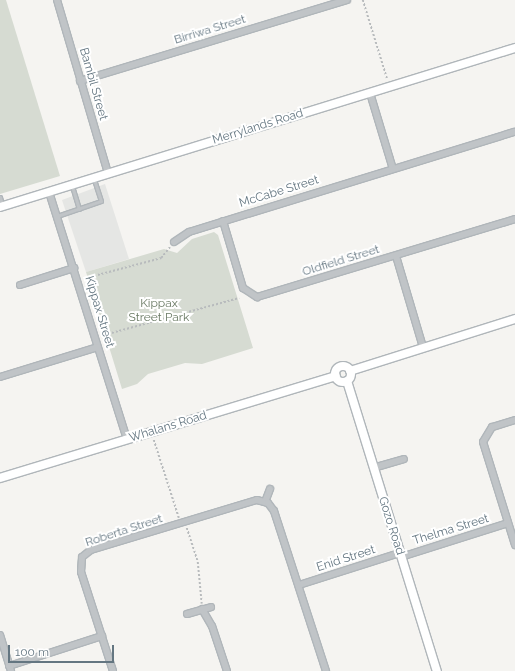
<!DOCTYPE html>
<style>
body{margin:0}
#map{position:relative;width:515px;height:671px;overflow:hidden;background:#f5f4f1;font-family:Raleway,sans-serif}
div>[style]{position:absolute}
.built>*{inset:0;background:#e5e6e4}
.green>*{inset:0;background:#d6dbd2}
.path>*{height:1.5px;margin-top:-0.75px;transform-origin:0;background:repeating-linear-gradient(90deg,#b8bbbd 0 2px,transparent 0 4px)}
.roads{filter:drop-shadow(1px 0 #b0b6ba) drop-shadow(-1px 0 #b0b6ba) drop-shadow(0 1px #b0b6ba) drop-shadow(0 -1px #b0b6ba)}
.lane>*{height:3px;margin:-1.5px;padding:0 1.5px;transform-origin:1.5px;border-radius:1.5px;background:#c0c4c7}
.street>*{height:6px;margin:-3px;padding:0 3px;transform-origin:3px;border-radius:3px;background:#c0c4c7}
.secondary>*{height:8px;margin:-4px;padding:0 4px;transform-origin:4px;border-radius:4px;background:#fff}
.secondary>.ring{margin:-4px;padding:0;box-sizing:content-box;background:none;border:8px solid #fff;border-radius:50%}
span{translate:-50% -50%;white-space:nowrap;text-align:center;line-height:1.15;-webkit-text-stroke:4px #fff;paint-order:stroke}
.street-label{font-size:12px;color:#647681}
.park-label{font-size:12px;color:#697963}
.scale{position:absolute;left:8px;top:645px;width:106px;height:18px;box-sizing:border-box;border:2px solid #647681;border-top:0;padding-left:5px;font-size:12px;line-height:14px;white-space:nowrap;color:#647681;-webkit-text-stroke:3px #fff;paint-order:stroke}
</style>
<div id="map">
<div class="built">
<i style="clip-path:polygon(105px 184px,129px 259px,86px 272px,62px 200px)"></i>
</div>
<div class="green">
<i style="clip-path:polygon(0 0,6px 0,60px 176px,0 194px)"></i>
<i style="clip-path:polygon(214px 232px,218px 235px,253px 348px,202px 364px,185px 363px,148px 374px,137px 384px,122px 389px,86px 272px,164px 249px,177px 253px,192px 239px)"></i>
</div>
<div class="path">
<i style="left:363px;top:0;width:82px;rotate:72.9deg"></i>
<i style="left:86px;top:278px;width:78px;rotate:-14.9deg"></i>
<i style="left:161px;top:258px;width:14px;rotate:-51deg"></i>
<i style="left:104px;top:335px;width:140px;rotate:-15.3deg"></i>
<i style="left:154px;top:440px;width:82px;rotate:72.2deg"></i>
<i style="left:187px;top:528px;width:36px;rotate:72deg"></i>
<i style="left:198px;top:562px;width:42px;rotate:84.6deg"></i>
</div>
<div class="roads">
<div class="lane">
<i style="left:72px;top:186px;width:24px;rotate:73deg"></i>
<i style="left:0;top:197px;width:8px;rotate:76deg"></i>
<i style="left:57px;top:216px;width:46px;rotate:-18.8deg"></i>
<i style="left:101px;top:201px;width:22px;rotate:-108deg"></i>
</div>
<div class="street">
<i style="left:57px;top:0;width:180px;rotate:73.6deg"></i>
<i style="left:80px;top:81px;width:279px;rotate:-16.9deg"></i>
<i style="left:370px;top:93px;width:79px;rotate:73.2deg"></i>
<i style="left:49px;top:192px;width:260px;rotate:72.5deg"></i>
<i style="left:223px;top:221px;width:70px;rotate:73.4deg"></i>
<i style="left:243px;top:288px;width:17px;rotate:33deg"></i>
<i style="left:257px;top:297px;width:270px;rotate:-16.8deg"></i>
<i style="left:174px;top:242px;width:18px;rotate:-34deg"></i>
<i style="left:189px;top:232px;width:341px;rotate:-17.1deg"></i>
<i style="left:396px;top:256px;width:95px;rotate:73.5deg"></i>
<i style="left:20px;top:285px;width:57px;rotate:-17.5deg"></i>
<i style="left:0;top:377px;width:102px;rotate:-17deg"></i>
<i style="left:515px;top:420px;width:24px;rotate:163deg"></i>
<i style="left:492px;top:427px;width:17px;rotate:121deg"></i>
<i style="left:483px;top:442px;width:108px;rotate:72.7deg"></i>
<i style="left:373px;top:468px;width:32px;rotate:-16deg"></i>
<i style="left:265px;top:502px;width:14px;rotate:-69deg"></i>
<i style="left:401px;top:557px;width:112px;rotate:-17.6deg"></i>
<i style="left:299px;top:585px;width:105px;rotate:-17.7deg"></i>
<i style="left:202px;top:609px;width:20px;rotate:60deg"></i>
<i style="left:212px;top:626px;width:47px;rotate:71.6deg"></i>
<i style="left:187px;top:614px;width:25px;rotate:-16deg"></i>
<i style="left:0;top:635px;width:38px;rotate:73deg"></i>
<i style="left:9px;top:666px;width:98px;rotate:-17.9deg"></i>
<i style="left:113px;top:671px;width:104px;rotate:-107.9deg"></i>
<i style="left:81px;top:572px;width:15px;rotate:-86deg"></i>
<i style="left:82px;top:557px;width:11px;rotate:-38deg"></i>
<i style="left:91px;top:550px;width:173px;rotate:-16.8deg"></i>
<i style="left:257px;top:500px;width:11px;rotate:15deg"></i>
<i style="left:268px;top:503px;width:10px;rotate:53deg"></i>
<i style="left:274px;top:511px;width:168px;rotate:72deg"></i>
</div>
<div class="secondary">
<i style="left:0;top:207px;width:539px;rotate:-17.16deg"></i>
<i class="ring" style="left:335px;top:366px;width:8px;height:8px"></i>
<i style="left:350px;top:371px;width:173px;rotate:-17.5deg"></i>
<i style="left:347px;top:381px;width:304px;rotate:72.8deg"></i>
<i style="left:0;top:478px;width:351px;rotate:-16.9deg"></i>
</div>
</div>
<div class="street-label">
<span style="left:210px;top:30px;rotate:-17deg">Birriwa Street</span>
<span style="left:93px;top:84px;rotate:74deg">Bambil Street</span>
<span style="left:258px;top:127px;rotate:-17deg">Merrylands Road</span>
<span style="left:279px;top:192px;rotate:-17deg">McCabe Street</span>
<span style="left:341px;top:261px;rotate:-17deg">Oldfield Street</span>
<span style="left:99px;top:312px;rotate:73deg">Kippax Street</span>
<span style="left:168px;top:427px;rotate:-17deg">Whalans Road</span>
<span style="left:391px;top:526px;rotate:72deg">Gozo Road</span>
<span style="left:451px;top:530px;rotate:-17deg">Thelma Street</span>
<span style="left:124px;top:531px;rotate:-18deg">Roberta Street</span>
<span style="left:346px;top:559px;rotate:-18deg">Enid Street</span>
</div>
<div class="park-label">
<span style="left:159px;top:311px">Kippax<br>Street Park</span>
</div>
<div class="scale">100 m</div>
</div>
